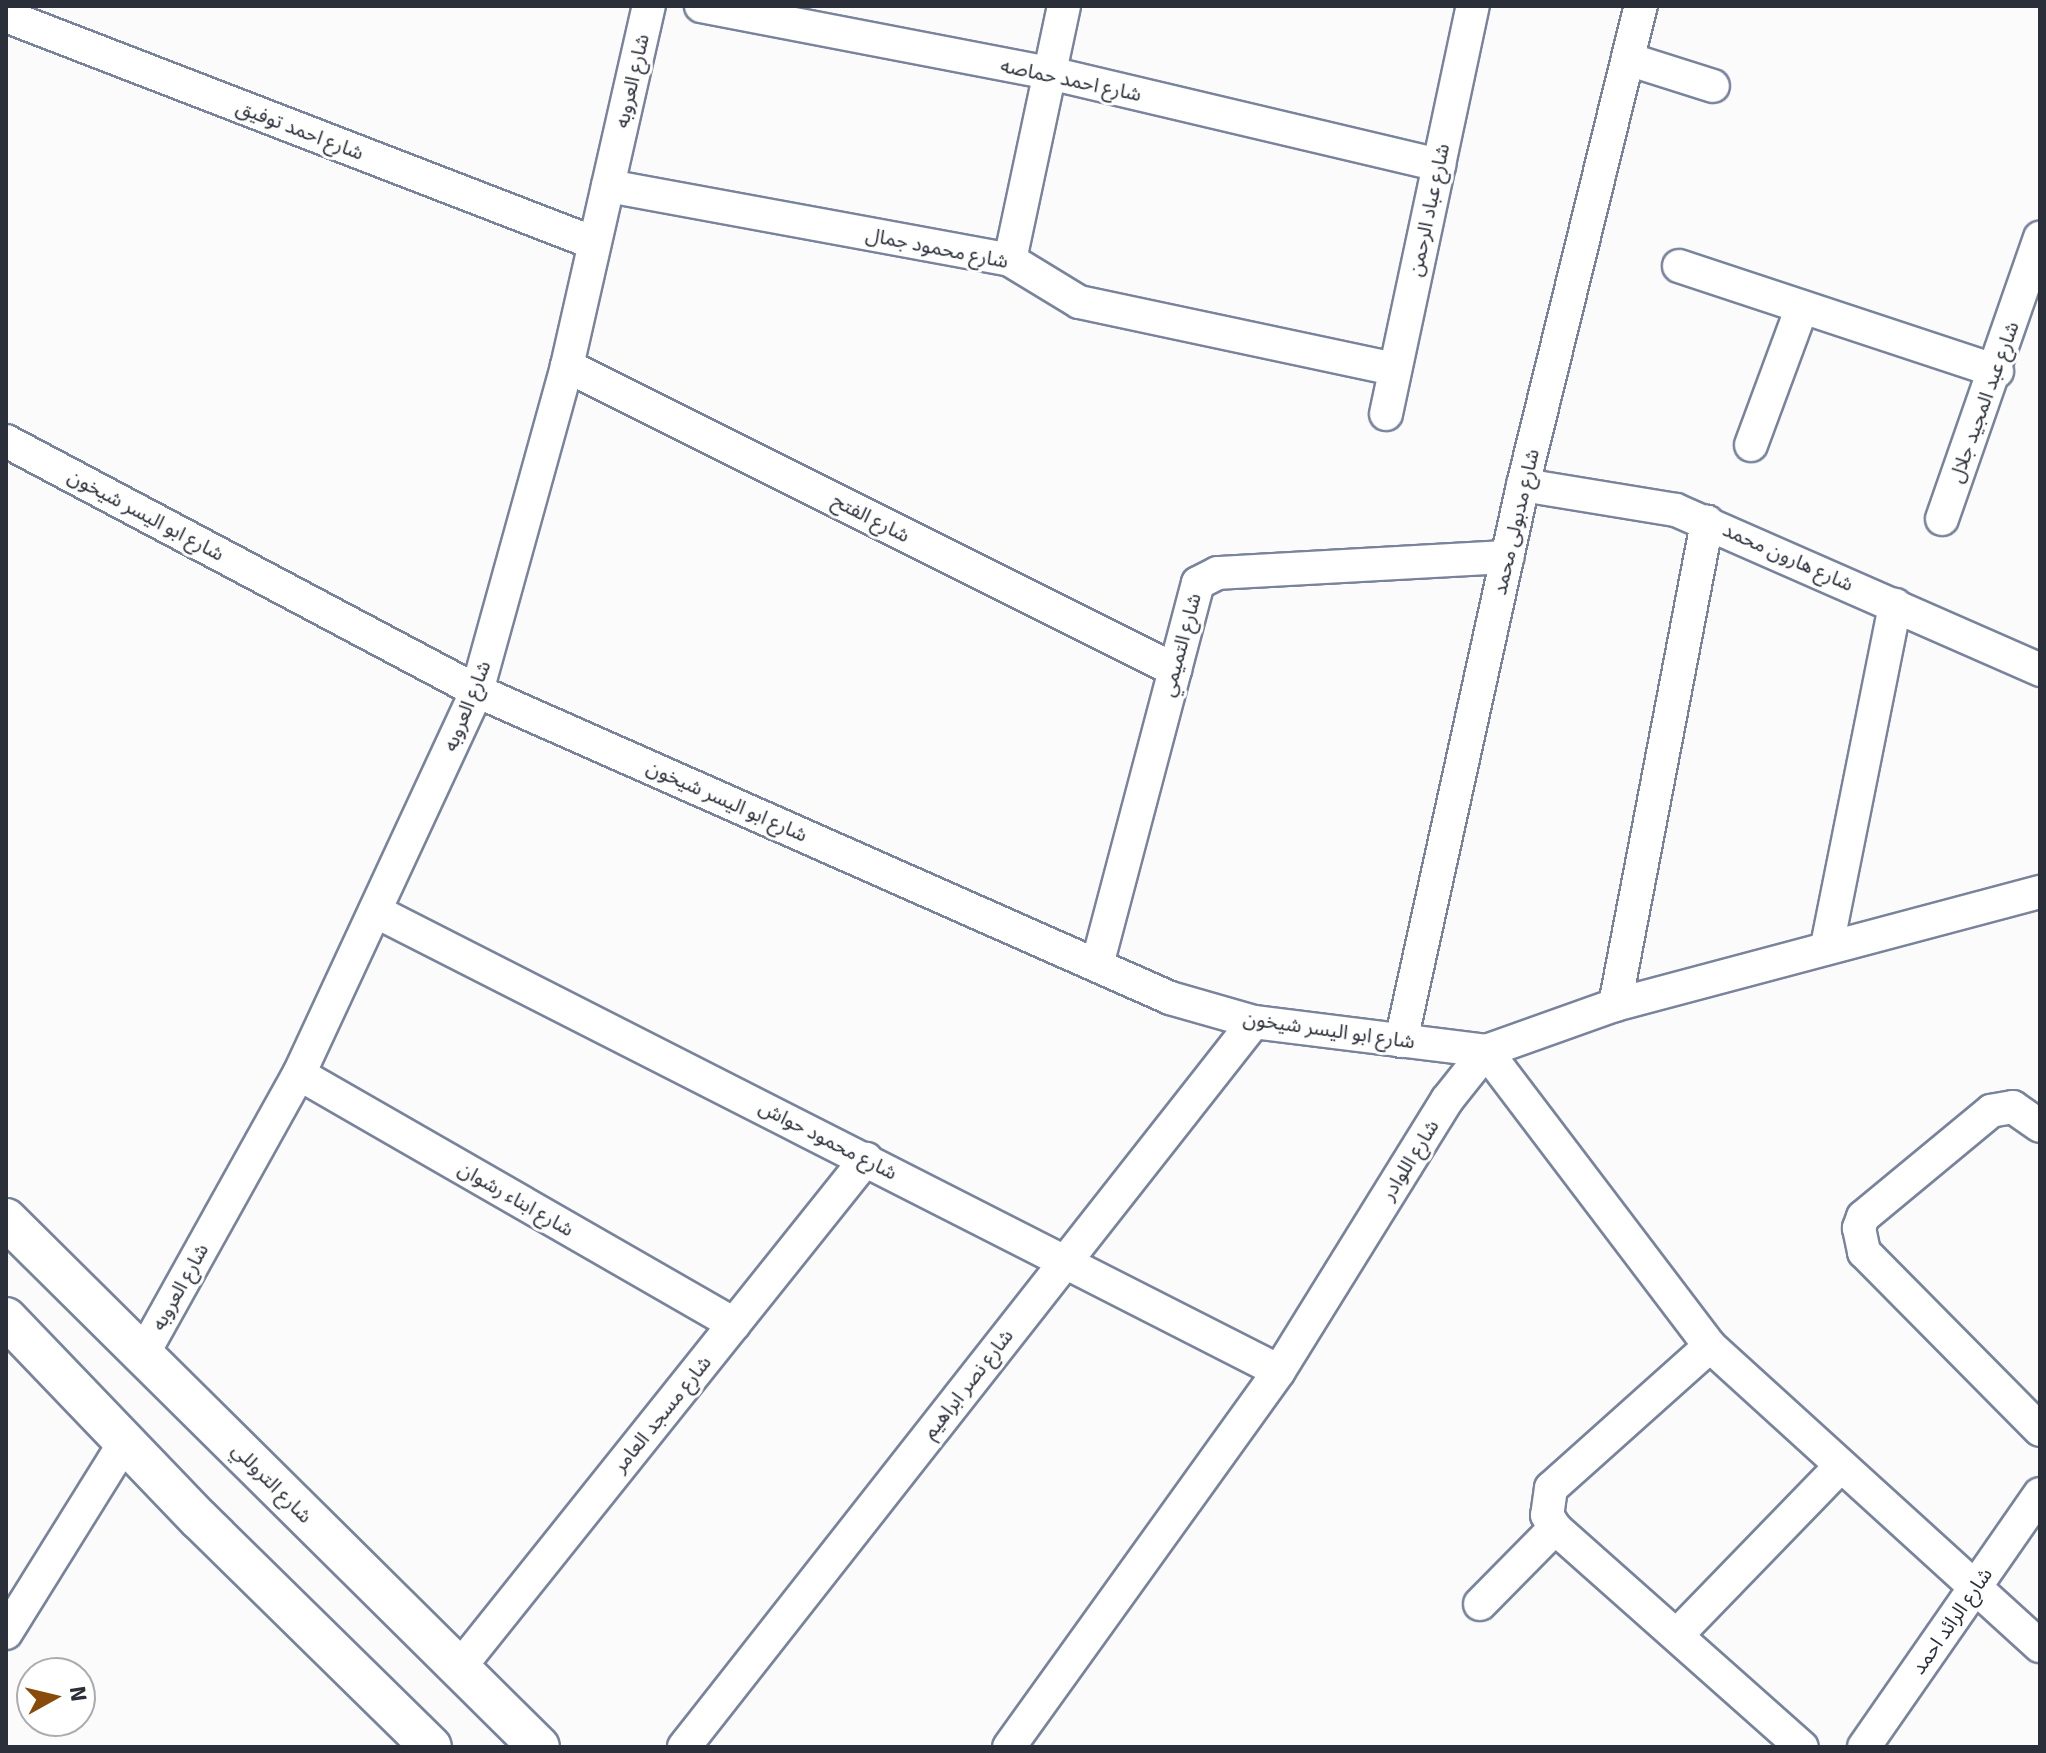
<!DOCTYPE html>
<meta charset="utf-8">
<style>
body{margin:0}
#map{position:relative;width:2046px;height:1753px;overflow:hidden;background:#fbfbfb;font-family:Signika,"Noto Sans Arabic",sans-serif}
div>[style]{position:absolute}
.roads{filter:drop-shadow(2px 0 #79849c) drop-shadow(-2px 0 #79849c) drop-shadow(0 2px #79849c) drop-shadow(0 -2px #79849c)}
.minor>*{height:32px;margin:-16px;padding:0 16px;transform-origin:16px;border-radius:16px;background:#fff}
.tertiary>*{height:40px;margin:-20px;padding:0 20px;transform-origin:20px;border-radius:20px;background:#fff}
span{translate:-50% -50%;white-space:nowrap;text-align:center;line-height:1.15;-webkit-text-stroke:6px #fff;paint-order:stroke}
.street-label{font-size:20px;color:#2a2f39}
.frame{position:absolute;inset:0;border:8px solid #2a2f39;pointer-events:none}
.north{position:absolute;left:16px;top:1657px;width:80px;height:80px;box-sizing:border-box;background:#fff;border:2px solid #aaacb0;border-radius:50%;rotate:82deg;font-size:22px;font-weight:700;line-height:32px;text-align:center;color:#2a2f39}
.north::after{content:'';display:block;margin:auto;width:28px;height:36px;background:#884b0a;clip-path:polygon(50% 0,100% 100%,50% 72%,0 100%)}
</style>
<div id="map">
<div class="roads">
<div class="minor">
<i style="left:701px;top:6px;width:355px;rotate:10.9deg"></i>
<i style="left:1050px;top:73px;width:400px;rotate:13.3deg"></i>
<i style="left:6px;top:16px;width:630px;rotate:21.11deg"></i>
<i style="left:1628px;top:59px;width:89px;rotate:17.6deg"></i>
<i style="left:608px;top:186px;width:409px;rotate:10.4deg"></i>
<i style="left:1010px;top:260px;width:81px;rotate:31.3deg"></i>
<i style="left:1079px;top:302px;width:323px;rotate:12deg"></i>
<i style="left:1010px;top:260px;width:260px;rotate:-78deg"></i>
<i style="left:1679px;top:266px;width:335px;rotate:18.3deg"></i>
<i style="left:567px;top:366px;width:680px;rotate:26.57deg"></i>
<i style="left:1386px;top:414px;width:417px;rotate:-78deg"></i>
<i style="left:6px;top:441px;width:533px;rotate:27.96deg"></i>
<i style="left:477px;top:691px;width:758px;rotate:23.89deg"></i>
<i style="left:1170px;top:998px;width:87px;rotate:15.9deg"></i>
<i style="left:1254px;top:1022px;width:234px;rotate:7.1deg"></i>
<i style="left:1486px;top:1051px;width:370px;rotate:52.8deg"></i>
<i style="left:1710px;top:1346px;width:446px;rotate:42.3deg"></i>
<i style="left:1751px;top:445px;width:147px;rotate:-69.7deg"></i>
<i style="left:1523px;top:485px;width:155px;rotate:9.3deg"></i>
<i style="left:1676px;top:510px;width:398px;rotate:23.7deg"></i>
<i style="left:1942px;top:519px;width:298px;rotate:-70.8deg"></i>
<i style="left:375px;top:911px;width:1014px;rotate:26.97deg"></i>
<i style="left:1827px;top:946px;width:348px;rotate:-78.7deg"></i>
<i style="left:1097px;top:965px;width:395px;rotate:-75.2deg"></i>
<i style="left:1198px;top:583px;width:22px;rotate:-27deg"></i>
<i style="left:1218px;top:573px;width:290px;rotate:-3.2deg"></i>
<i style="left:1615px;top:1005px;width:492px;rotate:-79.2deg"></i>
<i style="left:1401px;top:1041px;width:569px;rotate:-77.62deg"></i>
<i style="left:1523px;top:485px;width:493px;rotate:-76.2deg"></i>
<i style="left:299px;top:1074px;width:502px;rotate:29.89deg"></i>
<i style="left:2040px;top:1126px;width:33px;rotate:-145deg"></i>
<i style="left:2013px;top:1107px;width:22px;rotate:170deg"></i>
<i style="left:1991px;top:1111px;width:166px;rotate:140.4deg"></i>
<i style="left:1863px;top:1217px;width:12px;rotate:110deg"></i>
<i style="left:1859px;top:1228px;width:25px;rotate:78deg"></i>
<i style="left:1864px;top:1252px;width:250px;rotate:45.3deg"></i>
<i style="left:1710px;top:1346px;width:213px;rotate:138.2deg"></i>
<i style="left:1551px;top:1488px;width:27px;rotate:98deg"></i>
<i style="left:1547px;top:1515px;width:15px;rotate:58deg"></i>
<i style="left:1555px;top:1528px;width:330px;rotate:41.6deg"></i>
<i style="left:143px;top:1354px;width:321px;rotate:-60.9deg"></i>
<i style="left:299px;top:1074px;width:422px;rotate:-65.1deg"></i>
<i style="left:477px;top:691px;width:337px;rotate:-74.5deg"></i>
<i style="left:567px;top:366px;width:369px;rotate:-77.2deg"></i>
<i style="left:1480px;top:1604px;width:107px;rotate:-45.4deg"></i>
<i style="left:6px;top:1633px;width:225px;rotate:-58.1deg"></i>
<i style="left:1677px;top:1635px;width:233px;rotate:-45.9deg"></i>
<i style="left:459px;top:1668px;width:652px;rotate:-51.35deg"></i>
<i style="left:684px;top:1747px;width:922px;rotate:-51.83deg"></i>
<i style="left:1009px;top:1747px;width:463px;rotate:-54.3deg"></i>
<i style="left:1279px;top:1371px;width:319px;rotate:-58.2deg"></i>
<i style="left:1447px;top:1100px;width:63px;rotate:-51.5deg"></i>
<i style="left:1486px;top:1051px;width:137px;rotate:-19.6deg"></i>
<i style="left:1615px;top:1005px;width:440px;rotate:-14.9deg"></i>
<i style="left:1864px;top:1747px;width:308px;rotate:-55.2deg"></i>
</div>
<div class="tertiary">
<i style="left:6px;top:1219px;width:750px;rotate:44.73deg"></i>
<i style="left:6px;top:1318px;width:279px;rotate:46.2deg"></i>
<i style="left:199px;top:1519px;width:325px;rotate:44.5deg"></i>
</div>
</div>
<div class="street-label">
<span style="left:1071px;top:80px;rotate:12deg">شارع احمد حماصه</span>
<span style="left:632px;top:81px;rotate:-77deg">شارع العروبه</span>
<span style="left:300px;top:130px;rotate:21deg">شارع احمد توفيق</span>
<span style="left:1429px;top:210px;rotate:-78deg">شارع عباد الرحمن</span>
<span style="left:937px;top:248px;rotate:11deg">شارع محمود جمال</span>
<span style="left:1984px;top:402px;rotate:-70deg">شارع عبد المجيد جلال</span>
<span style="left:146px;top:515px;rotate:28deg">شارع ابو اليسر شيخون</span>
<span style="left:871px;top:518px;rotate:27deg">شارع الفتح</span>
<span style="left:1516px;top:522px;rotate:-77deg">شارع مدبولى محمد</span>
<span style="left:1788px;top:557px;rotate:24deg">شارع هارون محمد</span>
<span style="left:1181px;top:645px;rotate:-75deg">شارع التميمي</span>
<span style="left:467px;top:706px;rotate:-68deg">شارع العروبه</span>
<span style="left:727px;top:801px;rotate:24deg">شارع ابو اليسر شيخون</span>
<span style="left:1329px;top:1030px;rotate:8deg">شارع ابو اليسر شيخون</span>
<span style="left:828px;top:1140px;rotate:27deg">شارع محمود حواش</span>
<span style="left:1410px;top:1160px;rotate:-58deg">شارع اللوادر</span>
<span style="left:516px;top:1199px;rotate:30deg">شارع ابناء رشوان</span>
<span style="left:180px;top:1287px;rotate:-61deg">شارع العروبه</span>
<span style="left:968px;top:1384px;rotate:-52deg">شارع نصر ابراهيم</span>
<span style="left:662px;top:1414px;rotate:-51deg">شارع مسجد العامر</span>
<span style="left:272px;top:1483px;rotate:45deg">شارع التروللي</span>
<span style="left:1952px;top:1621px;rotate:-55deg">شارع الرائد احمد</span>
</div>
<div class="frame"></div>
<div class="north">N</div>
</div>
